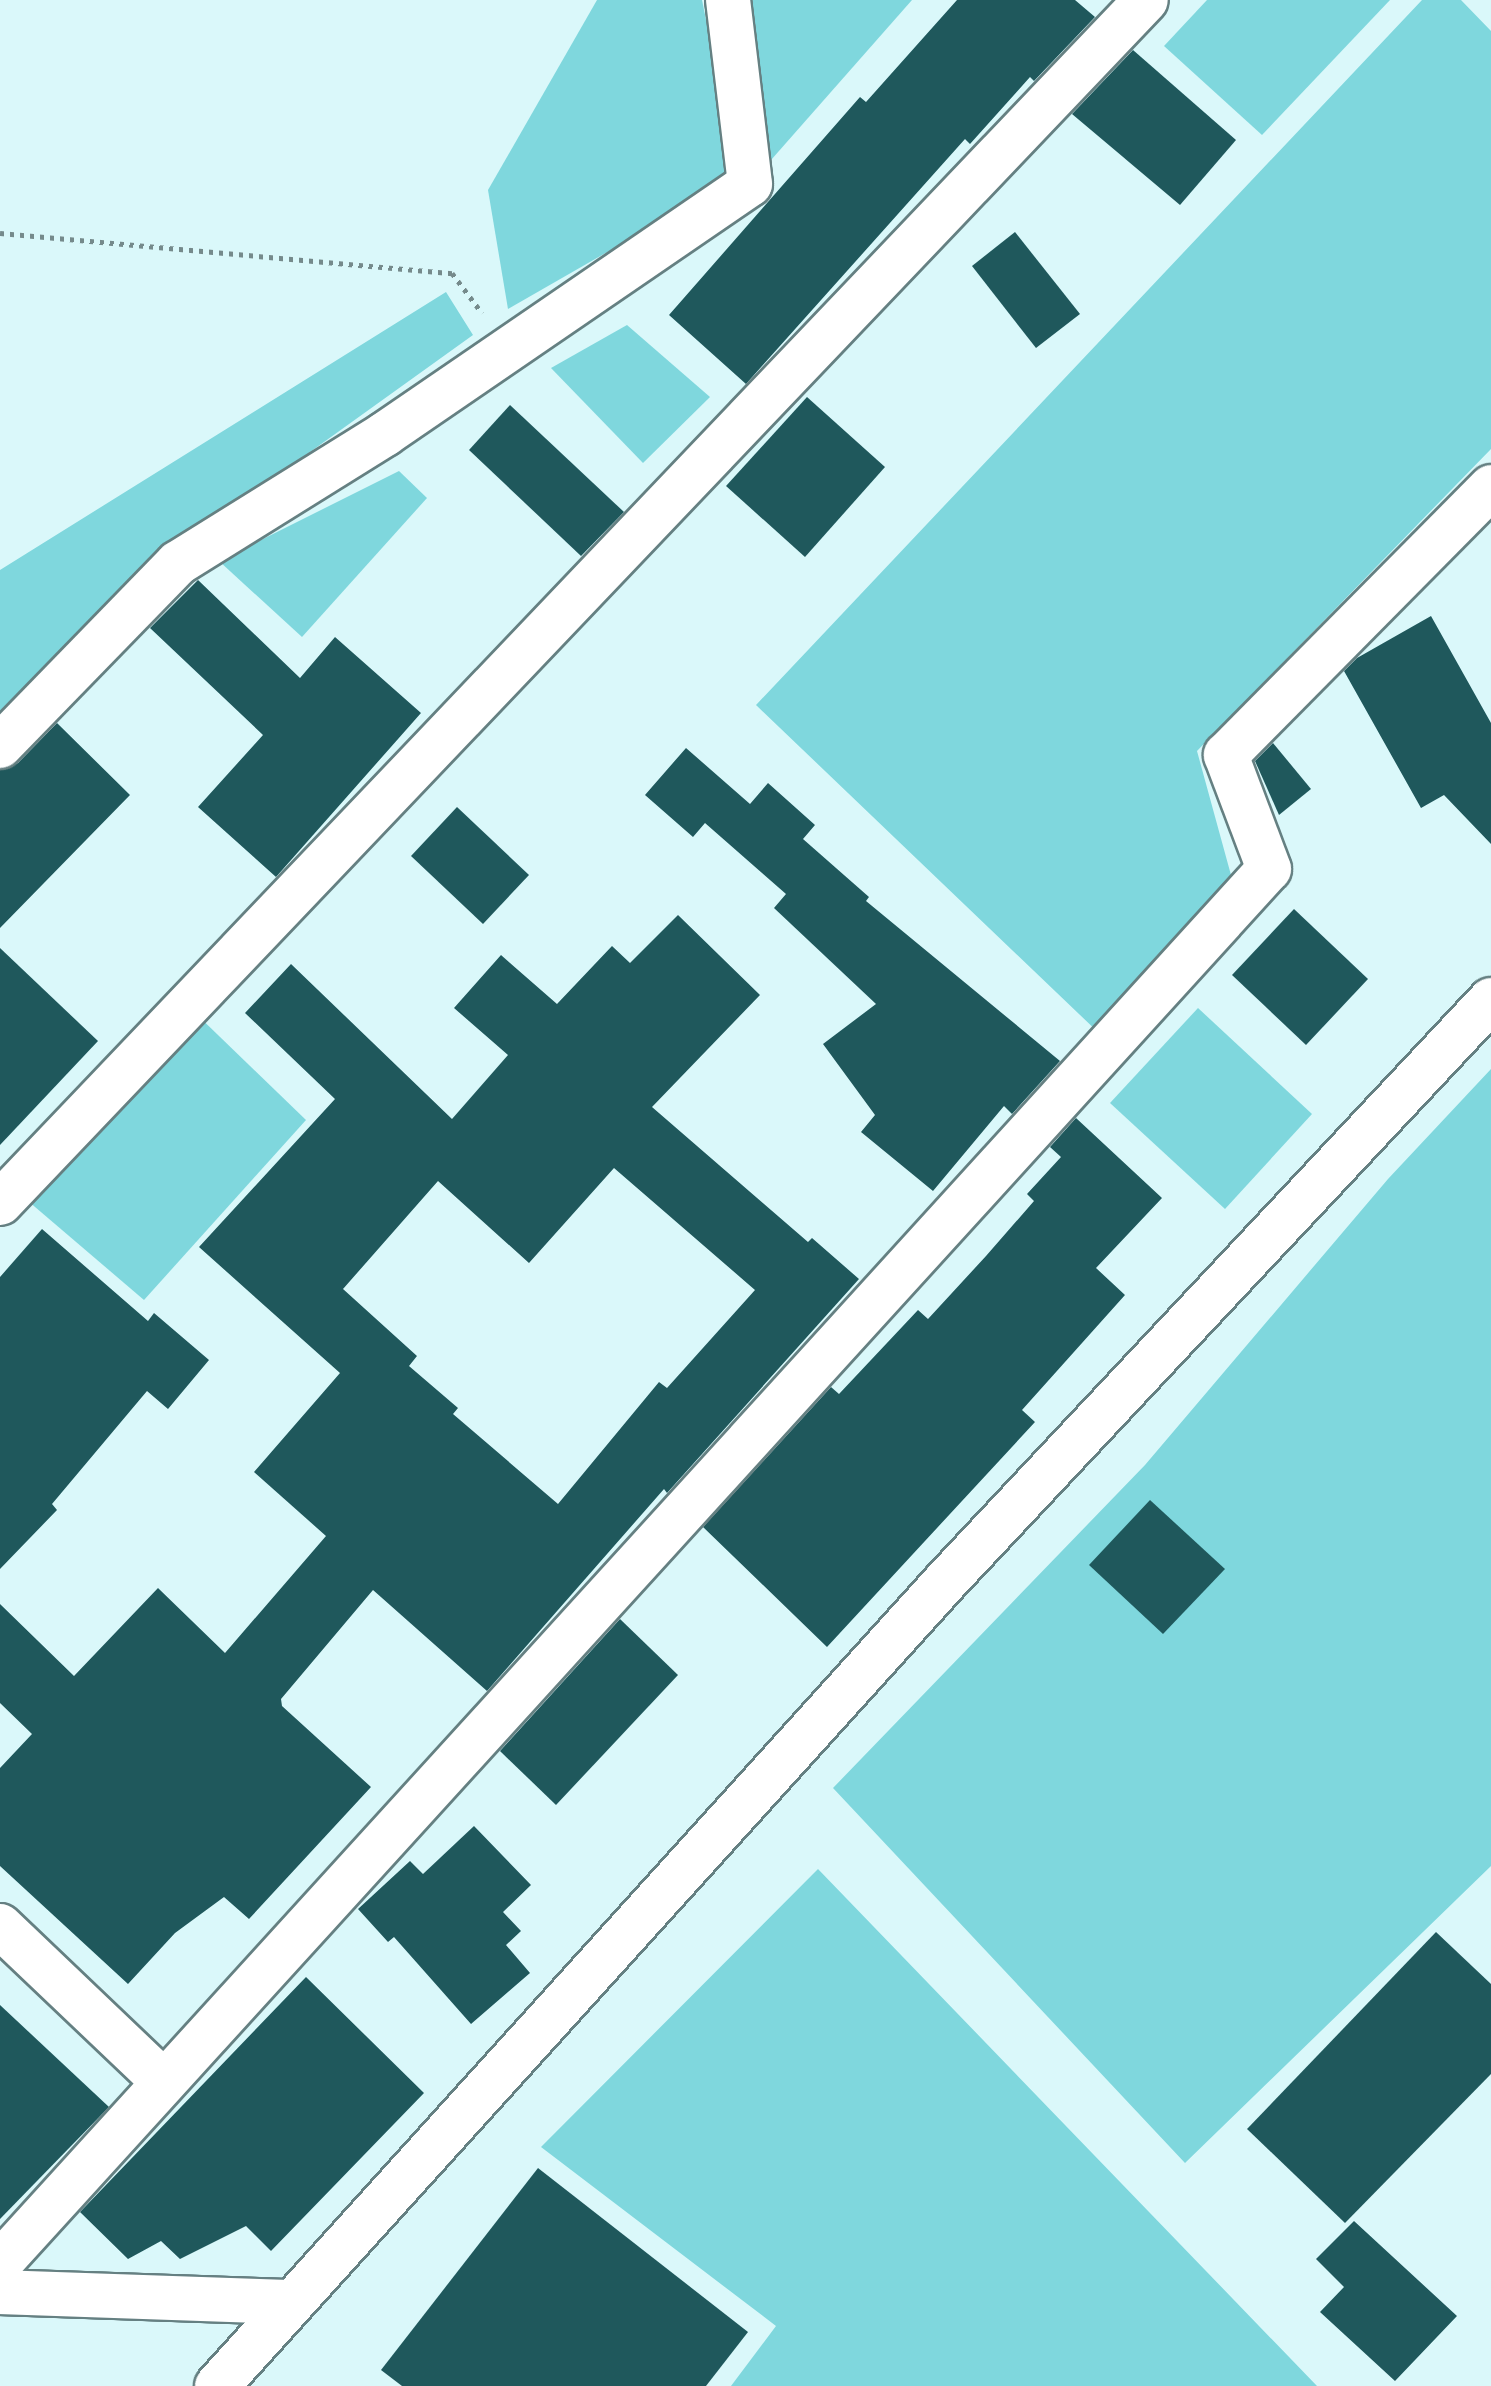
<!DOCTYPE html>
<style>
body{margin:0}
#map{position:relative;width:1491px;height:2386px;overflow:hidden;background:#daf8fa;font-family:Overpass,sans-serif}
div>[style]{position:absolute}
.green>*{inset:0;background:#7fd7dd}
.building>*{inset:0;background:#1f585c}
.path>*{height:5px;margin-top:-2.5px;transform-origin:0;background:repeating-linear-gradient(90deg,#758a8b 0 4px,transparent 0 10px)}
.roads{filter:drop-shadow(2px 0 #658082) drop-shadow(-2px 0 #658082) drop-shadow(0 2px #658082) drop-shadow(0 -2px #658082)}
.street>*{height:44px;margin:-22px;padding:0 22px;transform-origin:22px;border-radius:22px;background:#fff}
.secondary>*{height:44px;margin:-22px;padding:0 22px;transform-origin:22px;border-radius:22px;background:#fff}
span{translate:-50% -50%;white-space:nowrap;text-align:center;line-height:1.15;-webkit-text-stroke:8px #fefefe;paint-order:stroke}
</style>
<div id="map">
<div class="green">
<i style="clip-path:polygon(597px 0,702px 0,738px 177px,508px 309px,488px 190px)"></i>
<i style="clip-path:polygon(728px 0,912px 0,750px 184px)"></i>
<i style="clip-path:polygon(1207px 0,1390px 0,1262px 135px,1164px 46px)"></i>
<i style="clip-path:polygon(1422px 0,1461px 0,1491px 31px,1491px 449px,1197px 751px,1234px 886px,1102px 1036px,756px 705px)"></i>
<i style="clip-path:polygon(446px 292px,473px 335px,129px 582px,0 714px,0 570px)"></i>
<i style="clip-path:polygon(627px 325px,710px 397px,643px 463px,551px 368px)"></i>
<i style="clip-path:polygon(399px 471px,427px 498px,302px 637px,219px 561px)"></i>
<i style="clip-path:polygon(188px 1006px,306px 1120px,144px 1300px,14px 1189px)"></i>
<i style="clip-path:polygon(1198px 1008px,1312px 1114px,1225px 1209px,1110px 1103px)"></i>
<i style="clip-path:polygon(1491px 1069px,1491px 1866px,1185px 2163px,833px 1788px,1145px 1465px,1388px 1179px)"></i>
<i style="clip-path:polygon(818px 1869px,1317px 2386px,731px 2386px,776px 2326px,541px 2147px)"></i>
</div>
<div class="building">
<i style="clip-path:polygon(957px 0,1075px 0,1095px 17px,1034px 81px,1030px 77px,970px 144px,965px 139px,746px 384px,669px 315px,860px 97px,866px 102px)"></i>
<i style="clip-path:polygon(1133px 50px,1236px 140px,1180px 205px,1072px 114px)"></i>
<i style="clip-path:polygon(1015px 232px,1080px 314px,1036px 348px,972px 266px)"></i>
<i style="clip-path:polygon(807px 397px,885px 467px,805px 557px,726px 486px)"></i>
<i style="clip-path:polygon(510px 405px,624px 512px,581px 556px,469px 450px)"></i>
<i style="clip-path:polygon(198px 580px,300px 678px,335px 637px,421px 713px,276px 877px,198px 807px,263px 735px,150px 628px)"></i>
<i style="clip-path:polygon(1431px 616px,1491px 723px,1491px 844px,1444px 795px,1421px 808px,1344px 671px,1357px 658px)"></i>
<i style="clip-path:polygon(57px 723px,130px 795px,0 928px,0 770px,18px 763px)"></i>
<i style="clip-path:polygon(1273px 743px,1311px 789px,1279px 815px,1255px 761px)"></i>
<i style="clip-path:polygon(686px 748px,750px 804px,768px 783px,815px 825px,803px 839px,869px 897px,866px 901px,1060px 1061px,1012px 1114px,1004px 1106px,933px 1191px,861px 1132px,875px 1115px,823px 1044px,876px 1004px,774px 908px,786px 894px,705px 823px,693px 837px,645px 795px)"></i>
<i style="clip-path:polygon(457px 807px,529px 875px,483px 924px,411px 856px)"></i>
<i style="clip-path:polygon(1294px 909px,1368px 979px,1306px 1045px,1232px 975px)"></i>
<i style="clip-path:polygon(evenodd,678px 915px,760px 995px,652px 1107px,808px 1242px,812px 1238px,859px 1279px,667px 1493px,664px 1489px,487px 1691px,373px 1590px,281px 1699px,282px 1706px,371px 1787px,249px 1919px,224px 1897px,175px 1933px,128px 1984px,0 1866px,0 1768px,32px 1734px,0 1703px,0 1604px,74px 1676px,158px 1588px,225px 1653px,326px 1536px,254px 1472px,340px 1373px,199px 1247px,335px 1099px,245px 1013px,291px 964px,452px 1119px,508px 1055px,454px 1008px,501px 955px,557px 1004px,612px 946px,630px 963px,678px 915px,614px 1168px,755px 1290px,667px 1388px,659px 1382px,558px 1504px,453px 1414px,458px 1408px,409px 1366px,417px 1356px,343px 1289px,438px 1181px,529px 1263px,614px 1168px)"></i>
<i style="clip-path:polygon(0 948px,98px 1041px,0 1145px)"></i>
<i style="clip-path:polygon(1076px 1118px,1162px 1198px,1096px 1268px,1125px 1295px,1022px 1410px,1035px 1422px,827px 1647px,703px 1527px,831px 1387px,839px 1394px,918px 1310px,928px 1319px,986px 1256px,1034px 1201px,1027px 1194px,1061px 1157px,1050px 1147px)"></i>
<i style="clip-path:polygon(42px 1229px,148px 1321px,154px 1313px,209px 1360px,168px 1409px,147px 1391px,52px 1504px,57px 1510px,0 1569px,0 1277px)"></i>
<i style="clip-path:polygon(1150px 1500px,1225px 1569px,1163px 1634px,1089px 1565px)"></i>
<i style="clip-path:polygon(620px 1619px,678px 1675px,556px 1805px,500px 1751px)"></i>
<i style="clip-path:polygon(474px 1826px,531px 1885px,503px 1912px,521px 1931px,506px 1945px,530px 1973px,471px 2024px,394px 1937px,388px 1942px,358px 1909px,410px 1861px,423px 1874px)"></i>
<i style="clip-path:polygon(1436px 1932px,1491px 1984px,1491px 2074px,1345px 2223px,1247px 2129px)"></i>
<i style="clip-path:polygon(306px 1977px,424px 2093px,271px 2251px,246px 2226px,180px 2259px,161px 2241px,128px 2259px,80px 2212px)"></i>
<i style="clip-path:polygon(0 2005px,109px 2107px,0 2219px)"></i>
<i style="clip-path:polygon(538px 2168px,748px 2332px,706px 2386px,402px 2386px,381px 2370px)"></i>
<i style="clip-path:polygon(1354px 2221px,1457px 2316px,1395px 2381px,1320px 2312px,1344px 2287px,1316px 2259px)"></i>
</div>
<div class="path">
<i style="left:0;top:233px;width:454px;rotate:5.1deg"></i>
<i style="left:452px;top:273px;width:50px;rotate:53.1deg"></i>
</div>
<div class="roads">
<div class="street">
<i style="left:0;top:746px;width:255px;rotate:-45.8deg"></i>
<i style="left:178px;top:563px;width:244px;rotate:-31.9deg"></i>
<i style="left:385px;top:434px;width:442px;rotate:-34.4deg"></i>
<i style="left:750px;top:184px;width:185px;rotate:-96.8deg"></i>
<i style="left:0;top:1203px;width:1661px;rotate:-46.39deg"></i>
<i style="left:0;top:1926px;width:226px;rotate:43.6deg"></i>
<i style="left:0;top:2263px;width:1885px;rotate:-47.69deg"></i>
<i style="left:1269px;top:869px;width:122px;rotate:-110.7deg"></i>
<i style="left:1226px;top:755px;width:377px;rotate:-45.3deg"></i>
<i style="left:0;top:2292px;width:288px;rotate:2deg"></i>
</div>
<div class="secondary">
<i style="left:217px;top:2386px;width:1085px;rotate:-47.84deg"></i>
<i style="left:945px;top:1582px;width:798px;rotate:-46.83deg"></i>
</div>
</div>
</div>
